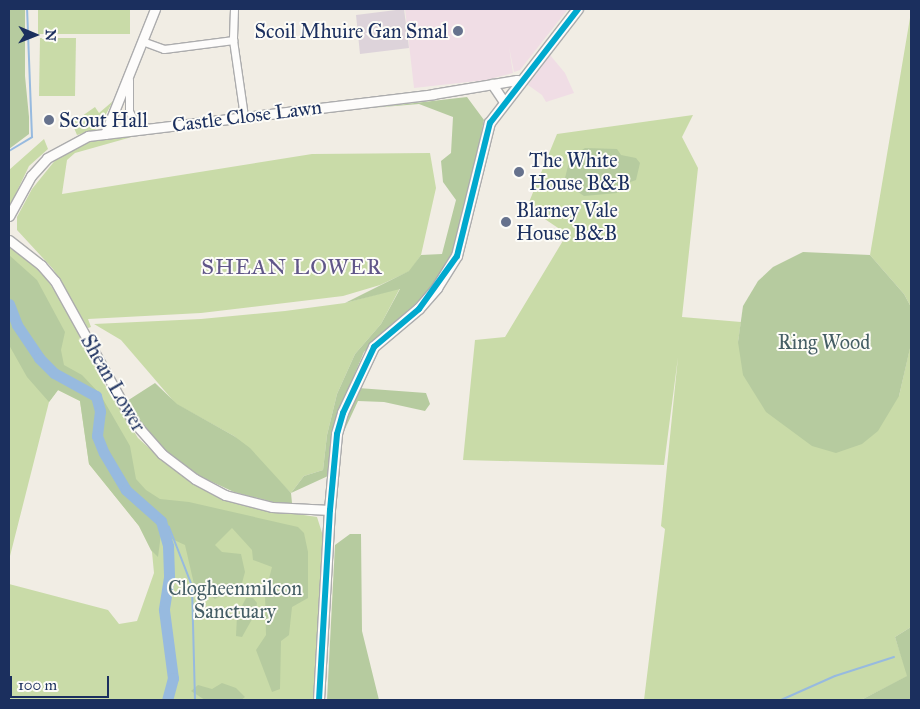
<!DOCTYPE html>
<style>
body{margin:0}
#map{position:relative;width:920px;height:709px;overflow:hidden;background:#f1ede4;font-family:"IM FELL Great Primer",serif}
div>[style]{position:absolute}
.built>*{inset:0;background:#f0dde5}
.industrial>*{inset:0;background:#ddd3da}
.green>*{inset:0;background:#c9dba8}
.forest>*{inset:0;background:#b6cb9f}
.stream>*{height:2px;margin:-1px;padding:0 1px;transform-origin:1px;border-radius:1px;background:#97badf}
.river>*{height:11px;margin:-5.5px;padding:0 5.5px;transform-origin:5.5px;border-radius:5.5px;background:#97badf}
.roads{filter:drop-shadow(1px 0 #acacad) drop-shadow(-1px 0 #acacad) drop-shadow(0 1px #acacad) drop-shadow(0 -1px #acacad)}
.minor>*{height:7px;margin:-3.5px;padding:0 3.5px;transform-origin:3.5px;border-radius:3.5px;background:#fdfcfb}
.tertiary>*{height:9px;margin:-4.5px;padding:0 4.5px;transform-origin:4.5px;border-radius:4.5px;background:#fdfcfb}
.secondary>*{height:10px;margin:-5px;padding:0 5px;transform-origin:5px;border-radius:5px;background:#fdfcfb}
.bus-1>*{height:6px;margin:-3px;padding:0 3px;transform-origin:3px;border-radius:3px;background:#00a9ce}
.dots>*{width:14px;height:14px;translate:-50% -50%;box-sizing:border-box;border:2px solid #fdfcf7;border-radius:50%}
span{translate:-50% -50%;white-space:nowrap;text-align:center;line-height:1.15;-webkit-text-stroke:4px #fdfcf7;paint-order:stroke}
.poi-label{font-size:20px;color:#1b2f5e}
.right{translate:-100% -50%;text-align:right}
.left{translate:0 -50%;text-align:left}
.street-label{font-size:20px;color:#1b2f5e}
.park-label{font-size:20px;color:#455e65}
.quarter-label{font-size:22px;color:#605689;letter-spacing:1px}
.frame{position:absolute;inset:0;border:10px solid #1b2f5e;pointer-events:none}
.north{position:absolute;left:10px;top:10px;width:50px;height:50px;-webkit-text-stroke:4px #fdfcf7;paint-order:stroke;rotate:91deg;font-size:14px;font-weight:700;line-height:20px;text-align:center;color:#1b2f5e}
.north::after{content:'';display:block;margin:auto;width:18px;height:22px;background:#1b2f5e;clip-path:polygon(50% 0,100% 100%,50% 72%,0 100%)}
.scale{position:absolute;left:10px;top:676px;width:99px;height:22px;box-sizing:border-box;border:2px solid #1b2f5e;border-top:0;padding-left:6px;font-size:15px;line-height:18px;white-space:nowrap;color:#1b2f5e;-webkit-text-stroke:4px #fdfcf7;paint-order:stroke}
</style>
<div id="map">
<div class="built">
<i style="clip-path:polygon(405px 9px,506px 10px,568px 9px,520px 70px,514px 72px,509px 47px,513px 73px,486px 80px,414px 88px)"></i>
<i style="clip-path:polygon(550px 55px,565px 73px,574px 93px,546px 102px,542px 95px,528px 85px)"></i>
</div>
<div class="industrial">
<i style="clip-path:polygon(404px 9px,409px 48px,360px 54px,356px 15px)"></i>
</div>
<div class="green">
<i style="clip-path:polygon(38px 9px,130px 9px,130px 34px,38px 34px)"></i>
<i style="clip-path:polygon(911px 12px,911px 307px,904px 294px,870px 255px)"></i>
<i style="clip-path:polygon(40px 38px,76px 38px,75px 96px,39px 96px)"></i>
<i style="clip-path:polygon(113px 101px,98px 129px,77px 135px,72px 123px,95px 107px,99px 113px)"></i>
<i style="clip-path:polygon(693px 115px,682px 137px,698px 168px,682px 317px,741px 322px,738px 342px,899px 396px,911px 343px,911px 627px,895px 637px,908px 676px,861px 700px,644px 700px,665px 529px,661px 526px,678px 357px,664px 465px,463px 460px,475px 340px,505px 337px,567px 234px,527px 207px,557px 134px)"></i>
<i style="clip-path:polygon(153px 131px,75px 153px,67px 160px,62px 194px,312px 154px,430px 153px,436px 188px,421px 255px,410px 271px,380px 285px,343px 296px,201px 313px,88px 319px,91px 327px,88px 328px,53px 269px,17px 230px,17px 217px,32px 189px,61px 153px,95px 140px)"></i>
<i style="clip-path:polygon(44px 139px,48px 149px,29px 166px,9px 208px,9px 170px)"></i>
<i style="clip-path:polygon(9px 245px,43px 273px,68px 312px,105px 385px,138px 438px,170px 467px,204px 490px,244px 506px,317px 517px,324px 539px,314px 700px,9px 700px,9px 584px,108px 610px,119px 624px,137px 621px,154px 573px,152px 552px,139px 526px,89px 464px,80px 401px,58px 390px,49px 402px,9px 560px)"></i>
<i style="clip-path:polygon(400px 288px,381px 324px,355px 354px,337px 394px,327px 435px,323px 470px,304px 476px,291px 493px,234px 436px,176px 404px,121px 340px,94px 324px,201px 319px,285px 311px,345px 303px)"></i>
</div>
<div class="forest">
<i style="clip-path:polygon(9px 9px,25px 9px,25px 76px,29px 117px,29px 134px,9px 149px)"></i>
<i style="clip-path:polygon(467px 97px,484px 120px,458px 246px,434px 286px,364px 352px,341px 406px,328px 476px,291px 493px,292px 503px,277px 503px,234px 492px,199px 476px,167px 452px,137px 419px,127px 401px,155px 383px,177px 404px,234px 436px,250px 448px,291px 493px,304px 476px,323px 470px,327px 435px,337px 394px,355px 354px,381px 324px,400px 289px,345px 303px,409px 271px,421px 255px,442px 254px,456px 200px,443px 182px,441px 161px,451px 153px,453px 117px,419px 104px,371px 108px)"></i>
<i style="clip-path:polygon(585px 148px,617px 149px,621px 155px,636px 158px,640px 163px,636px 180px,619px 186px,617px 193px,584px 196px,568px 185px,565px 178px,570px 158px)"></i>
<i style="clip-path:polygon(803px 252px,870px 255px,904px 294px,911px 307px,911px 344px,899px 396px,878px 431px,862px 444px,836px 453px,812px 446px,766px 412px,743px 375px,738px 342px,743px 306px,758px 281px,773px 267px)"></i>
<i style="clip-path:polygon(9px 255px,37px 280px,65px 332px,61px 350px,64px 365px,82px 375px,100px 394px,130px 446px,136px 479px,146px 490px,160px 499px,189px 502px,298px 527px,304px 533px,308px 552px,308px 598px,292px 607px,289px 635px,281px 641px,280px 689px,272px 692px,256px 650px,266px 635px,265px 594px,272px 567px,253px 560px,252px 550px,232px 528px,215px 545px,222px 552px,241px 554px,245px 572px,242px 583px,215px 599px,194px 584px,185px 545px,161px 534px,158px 557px,151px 550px,139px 526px,89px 464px,80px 401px,58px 390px,49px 402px,27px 377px,9px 345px)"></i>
<i style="clip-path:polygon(358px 388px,426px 393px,430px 404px,425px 411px,384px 402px,358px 401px,339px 442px,341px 429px)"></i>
<i style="clip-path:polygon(350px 534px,361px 534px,362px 631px,379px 700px,327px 700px,335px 545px)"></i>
<i style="clip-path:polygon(246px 598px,253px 598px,257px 603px,255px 614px,242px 637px,236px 636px,237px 616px)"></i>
<i style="clip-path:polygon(911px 627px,911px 700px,861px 700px,907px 676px,895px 637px)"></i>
<i style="clip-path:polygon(222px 683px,236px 688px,245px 697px,241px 700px,205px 700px,191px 691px,198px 685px,212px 689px)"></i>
</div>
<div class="stream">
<i style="left:9px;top:151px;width:27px;rotate:-31deg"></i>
<i style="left:32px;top:137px;width:128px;rotate:-92.2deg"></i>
<i style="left:161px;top:521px;width:10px;rotate:37deg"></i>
<i style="left:169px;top:527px;width:63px;rotate:68.7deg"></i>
<i style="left:192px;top:586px;width:114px;rotate:88.5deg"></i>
<i style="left:781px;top:700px;width:59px;rotate:-24deg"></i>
<i style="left:835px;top:676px;width:62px;rotate:-17.9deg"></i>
</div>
<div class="river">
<i style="left:9px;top:304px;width:22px;rotate:69deg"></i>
<i style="left:17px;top:325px;width:40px;rotate:56deg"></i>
<i style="left:39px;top:358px;width:21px;rotate:45deg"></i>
<i style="left:54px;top:373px;width:48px;rotate:28.7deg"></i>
<i style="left:96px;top:396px;width:16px;rotate:75deg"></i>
<i style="left:100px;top:411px;width:25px;rotate:97deg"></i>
<i style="left:97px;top:436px;width:18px;rotate:68deg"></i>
<i style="left:104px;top:453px;width:43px;rotate:59.3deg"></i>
<i style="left:126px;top:490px;width:47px;rotate:41.5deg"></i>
<i style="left:161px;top:521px;width:26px;rotate:74deg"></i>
<i style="left:168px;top:546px;width:31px;rotate:88deg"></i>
<i style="left:169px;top:577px;width:33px;rotate:99deg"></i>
<i style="left:164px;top:610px;width:69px;rotate:82.5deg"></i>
<i style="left:173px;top:678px;width:23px;rotate:105deg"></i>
</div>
<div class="roads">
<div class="minor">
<i style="left:234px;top:9px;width:31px;rotate:92deg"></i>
<i style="left:233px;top:40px;width:77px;rotate:81.8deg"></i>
<i style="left:142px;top:41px;width:23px;rotate:20deg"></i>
<i style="left:164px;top:49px;width:70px;rotate:-7.4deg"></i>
<i style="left:129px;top:80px;width:31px;rotate:90deg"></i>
<i style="left:129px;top:111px;width:20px;rotate:63deg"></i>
</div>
<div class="tertiary">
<i style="left:492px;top:84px;width:22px;rotate:56deg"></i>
<i style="left:105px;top:134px;width:135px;rotate:-68.2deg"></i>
<i style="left:9px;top:216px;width:46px;rotate:-61.2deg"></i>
<i style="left:31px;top:176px;width:24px;rotate:-48deg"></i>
<i style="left:47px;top:158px;width:47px;rotate:-28.2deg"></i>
<i style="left:88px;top:136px;width:348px;rotate:-6.9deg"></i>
<i style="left:433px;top:94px;width:85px;rotate:-9.5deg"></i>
<i style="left:517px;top:80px;width:4px;rotate:45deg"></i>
<i style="left:9px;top:240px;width:41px;rotate:38deg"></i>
<i style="left:41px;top:265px;width:21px;rotate:49deg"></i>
<i style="left:55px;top:281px;width:159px;rotate:61deg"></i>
<i style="left:132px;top:420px;width:45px;rotate:48.6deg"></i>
<i style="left:162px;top:454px;width:41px;rotate:37.1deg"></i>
<i style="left:195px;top:479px;width:34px;rotate:28deg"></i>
<i style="left:225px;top:495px;width:49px;rotate:14.3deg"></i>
<i style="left:272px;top:507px;width:58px;rotate:3deg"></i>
</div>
<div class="secondary">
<i style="left:319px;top:700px;width:190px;rotate:-86.7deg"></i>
<i style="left:330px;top:510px;width:76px;rotate:-84.7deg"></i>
<i style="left:337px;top:434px;width:22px;rotate:-74deg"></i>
<i style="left:343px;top:413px;width:73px;rotate:-64.8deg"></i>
<i style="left:374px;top:347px;width:59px;rotate:-40.2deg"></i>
<i style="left:419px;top:309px;width:28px;rotate:-49deg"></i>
<i style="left:437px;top:288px;width:38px;rotate:-58deg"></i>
<i style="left:457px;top:256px;width:137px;rotate:-76.1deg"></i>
<i style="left:490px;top:123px;width:144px;rotate:-52.3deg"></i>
</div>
</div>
<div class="bus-1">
<i style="left:319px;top:700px;width:190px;rotate:-86.7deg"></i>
<i style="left:330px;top:510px;width:76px;rotate:-84.7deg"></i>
<i style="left:337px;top:434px;width:22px;rotate:-74deg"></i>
<i style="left:343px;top:413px;width:73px;rotate:-64.8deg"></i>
<i style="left:374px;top:347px;width:59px;rotate:-40.2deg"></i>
<i style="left:419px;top:309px;width:65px;rotate:-54.4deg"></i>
<i style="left:457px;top:256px;width:137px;rotate:-76.1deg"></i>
<i style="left:490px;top:123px;width:144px;rotate:-52.3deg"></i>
</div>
<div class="dots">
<i style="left:458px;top:31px;background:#66728d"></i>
<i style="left:49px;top:120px;background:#66728d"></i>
<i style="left:519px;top:172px;background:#66728d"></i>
<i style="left:506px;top:222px;background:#66728d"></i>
</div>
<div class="poi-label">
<span class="right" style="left:448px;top:31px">Scoil Mhuire Gan Smal</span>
<span class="left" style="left:59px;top:120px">Scout Hall</span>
<span class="left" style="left:529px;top:172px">The White<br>House B&amp;B</span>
<span class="left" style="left:516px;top:222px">Blarney Vale<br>House B&amp;B</span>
</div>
<div class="street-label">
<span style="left:247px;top:116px;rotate:-7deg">Castle Close Lawn</span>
<span style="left:113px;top:383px;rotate:60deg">Shean Lower</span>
</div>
<div class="park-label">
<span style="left:824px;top:342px">Ring Wood</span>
<span style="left:235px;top:600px">Clogheenmilcon<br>Sanctuary</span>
</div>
<div class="quarter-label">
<span style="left:292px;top:267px">SHEAN LOWER</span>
</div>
<div class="frame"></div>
<div class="north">N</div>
<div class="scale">100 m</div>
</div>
